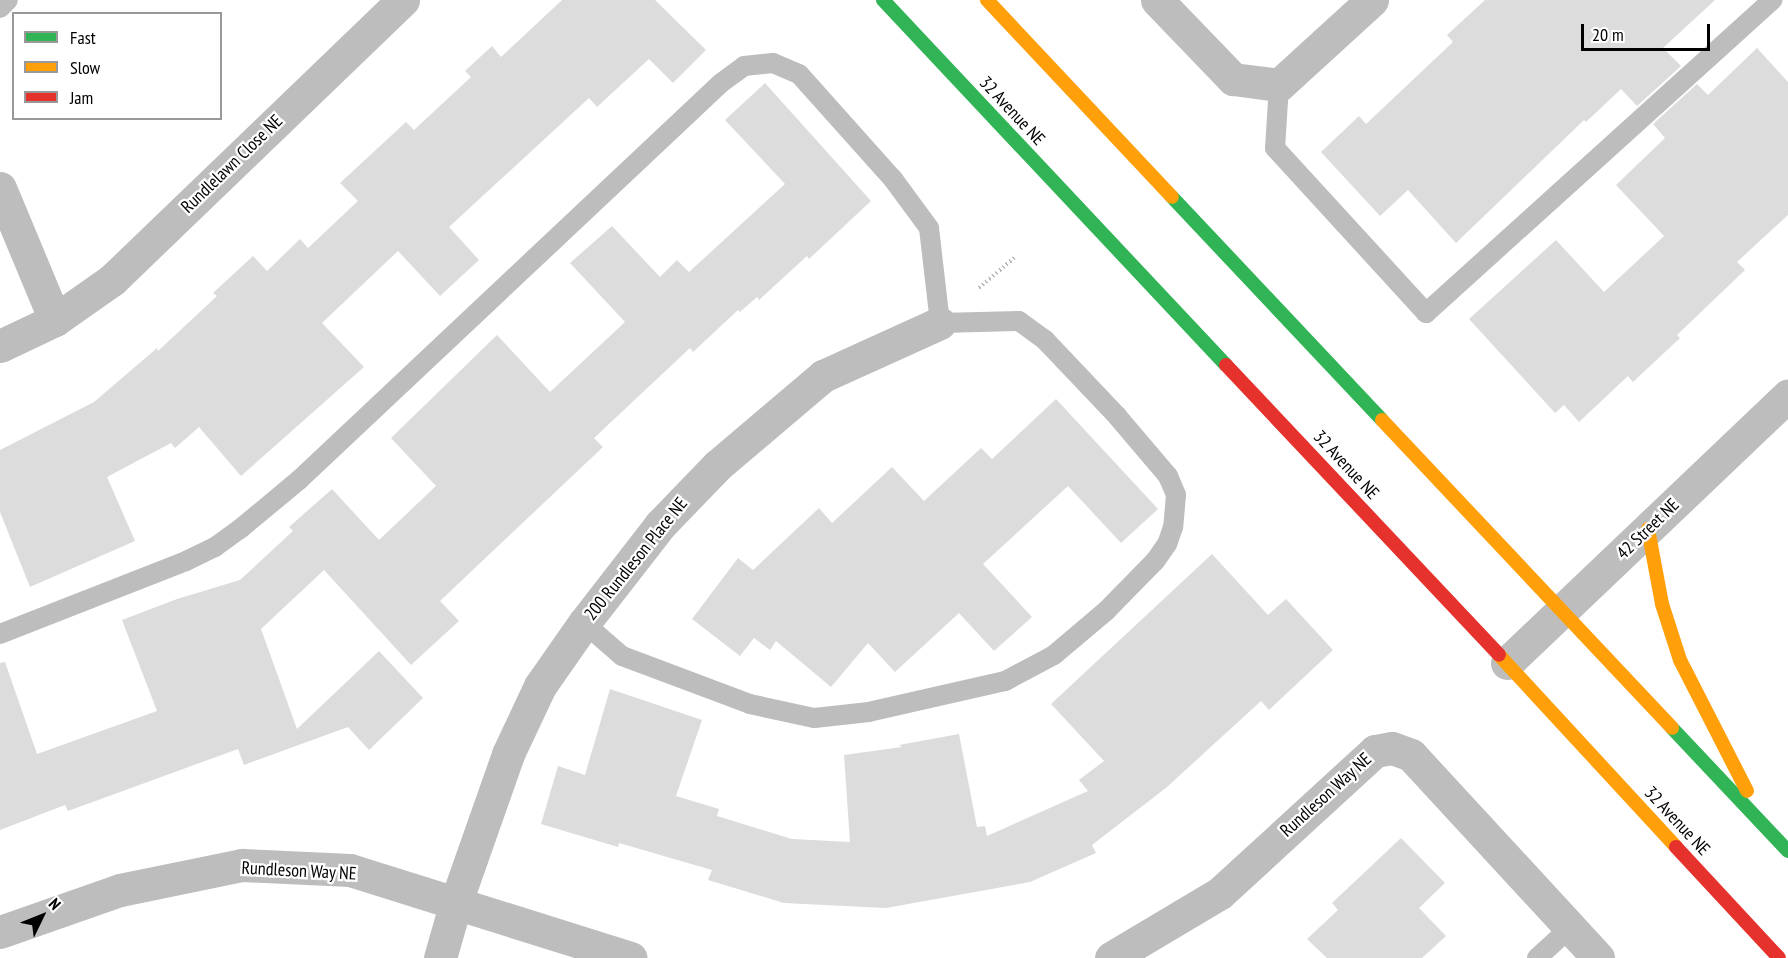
<!DOCTYPE html>
<style>
body{margin:0}
#map{position:relative;width:1788px;height:958px;overflow:hidden;background:#fff;font-family:"PT Sans Narrow",sans-serif}
div>[style]{position:absolute}
.building>*{inset:0;background:#dcdcdc}
.path>*{height:4px;margin-top:-2px;transform-origin:0;background:repeating-linear-gradient(90deg,#b8b8b8 0 1.5px,transparent 0 4.5px)}
.lane>*{height:20px;margin:-10px;padding:0 10px;transform-origin:10px;border-radius:10px;background:#bdbdbd}
.street>*{height:33px;margin:-16.5px;padding:0 16.5px;transform-origin:16.5px;border-radius:16.5px;background:#bdbdbd}
.fast>*{height:14px;margin:-7px;padding:0 7px;transform-origin:7px;border-radius:7px;background:#30b455}
.slow>*{height:14px;margin:-7px;padding:0 7px;transform-origin:7px;border-radius:7px;background:#ff9f0a}
.jam>*{height:14px;margin:-7px;padding:0 7px;transform-origin:7px;border-radius:7px;background:#e5322d}
span{translate:-50% -50%;white-space:nowrap;text-align:center;line-height:1.15;-webkit-text-stroke:4.5px #fff;paint-order:stroke}
.street-label{font-size:18px;color:#000}
.legend{position:absolute;left:12px;top:12px;width:210px;height:108px;box-sizing:border-box;background:#fff;border:2px solid #999;margin:0;padding:8px 10px;list-style:none;font-size:18px;color:#000}
.legend li{display:flex;align-items:center;gap:12px;height:30px}
.legend b{width:30px;border:2px solid #999}
.north{position:absolute;left:12px;top:886px;width:60px;height:60px;-webkit-text-stroke:4px #fff;paint-order:stroke;rotate:47deg;font-size:16px;font-weight:700;line-height:24px;text-align:center;color:#000}
.north::after{content:'';display:block;margin:auto;width:21px;height:27px;background:#000;clip-path:polygon(50% 0,100% 100%,50% 72%,0 100%)}
.scale{position:absolute;left:1581px;top:24px;width:129px;height:27px;box-sizing:border-box;border:3px solid #000;border-top:0;padding-left:8px;font-size:18px;line-height:21px;white-space:nowrap;color:#000;-webkit-text-stroke:4px #fff;paint-order:stroke}
</style>
<div id="map">
<div class="building">
<i style="clip-path:polygon(562px 0,655px 0,706px 50px,673px 83px,649px 59px,597px 107px,589px 98px,449px 227px,479px 260px,440px 296px,398px 251px,322px 323px,364px 367px,241px 476px,199px 427px,175px 448px,171px 443px,107px 477px,135px 541px,30px 587px,0 512px,0 450px,94px 402px,157px 348px,158px 351px,217px 296px,213px 293px,253px 256px,267px 271px,300px 239px,308px 248px,358px 201px,340px 183px,406px 122px,414px 130px,471px 77px,465px 71px,492px 46px,501px 57px)"></i>
<i style="clip-path:polygon(1485px 0,1715px 0,1663px 48px,1681px 66px,1637px 106px,1621px 89px,1586px 122px,1584px 120px,1456px 243px,1408px 190px,1380px 216px,1321px 152px,1359px 116px,1366px 124px,1453px 42px,1447px 35px)"></i>
<i style="clip-path:polygon(1757px 48px,1788px 82px,1788px 215px,1737px 262px,1745px 270px,1677px 335px,1680px 338px,1633px 382px,1628px 376px,1579px 422px,1564px 405px,1555px 413px,1469px 319px,1556px 240px,1604px 292px,1664px 236px,1616px 185px,1665px 138px,1653px 124px,1697px 84px,1708px 95px)"></i>
<i style="clip-path:polygon(765px 83px,871px 201px,809px 259px,807px 256px,759px 300px,757px 297px,740px 312px,738px 310px,693px 352px,690px 348px,594px 438px,603px 447px,440px 601px,459px 621px,411px 665px,324px 570px,261px 629px,297px 729px,379px 651px,423px 698px,369px 750px,348px 727px,244px 765px,238px 749px,68px 811px,65px 805px,0 830px,0 663px,5px 662px,37px 754px,157px 711px,122px 620px,177px 599px,240px 580px,293px 531px,289px 527px,332px 489px,379px 540px,436px 486px,391px 438px,497px 335px,550px 392px,625px 322px,570px 263px,612px 226px,660px 277px,677px 260px,689px 272px,785px 184px,725px 120px)"></i>
<i style="clip-path:polygon(1056px 399px,1158px 509px,1121px 543px,1068px 486px,983px 564px,1032px 617px,994px 651px,959px 613px,895px 672px,868px 643px,831px 687px,776px 641px,770px 650px,754px 638px,740px 656px,692px 619px,738px 558px,753px 570px,819px 508px,832px 523px,892px 467px,924px 501px,981px 448px,992px 459px)"></i>
<i style="clip-path:polygon(1212px 554px,1268px 615px,1286px 599px,1333px 650px,1269px 710px,1261px 701px,1167px 787px,1092px 845px,1096px 853px,1030px 882px,886px 908px,784px 903px,708px 880px,712px 870px,619px 843px,618px 847px,541px 824px,558px 766px,585px 775px,610px 689px,702px 720px,676px 796px,719px 809px,717px 816px,792px 839px,850px 842px,844px 755px,902px 747px,899px 745px,959px 734px,977px 827px,985px 826px,987px 836px,1088px 791px,1079px 780px,1104px 761px,1051px 704px)"></i>
<i style="clip-path:polygon(1401px 838px,1445px 883px,1419px 908px,1446px 936px,1422px 958px,1327px 958px,1307px 939px,1338px 910px,1332px 903px)"></i>
</div>
<div class="path">
<i style="left:979px;top:288px;width:48px;rotate:-40.7deg"></i>
</div>
<div class="lane">
<i style="left:0;top:8px;width:11px;rotate:-45deg"></i>
<i style="left:1279px;top:85px;width:63px;rotate:93.6deg"></i>
<i style="left:1275px;top:148px;width:224px;rotate:47.5deg"></i>
<i style="left:1426px;top:313px;width:467px;rotate:-42.1deg"></i>
<i style="left:0;top:634px;width:200px;rotate:-21.4deg"></i>
<i style="left:186px;top:561px;width:32px;rotate:-26deg"></i>
<i style="left:215px;top:547px;width:31px;rotate:-36deg"></i>
<i style="left:240px;top:529px;width:77px;rotate:-39.7deg"></i>
<i style="left:299px;top:480px;width:579px;rotate:-43.25deg"></i>
<i style="left:721px;top:83px;width:29px;rotate:-36deg"></i>
<i style="left:744px;top:66px;width:29px;rotate:-6deg"></i>
<i style="left:773px;top:63px;width:28px;rotate:23deg"></i>
<i style="left:799px;top:74px;width:141px;rotate:48.2deg"></i>
<i style="left:893px;top:179px;width:61px;rotate:53.7deg"></i>
<i style="left:929px;top:228px;width:96px;rotate:83.4deg"></i>
<i style="left:940px;top:323px;width:79px;rotate:-1.5deg"></i>
<i style="left:1019px;top:321px;width:32px;rotate:36deg"></i>
<i style="left:1045px;top:340px;width:105px;rotate:46.5deg"></i>
<i style="left:1117px;top:416px;width:79px;rotate:49.6deg"></i>
<i style="left:1168px;top:476px;width:21px;rotate:67deg"></i>
<i style="left:1176px;top:495px;width:32px;rotate:95deg"></i>
<i style="left:1173px;top:527px;width:18px;rotate:109deg"></i>
<i style="left:1167px;top:544px;width:21px;rotate:125deg"></i>
<i style="left:1155px;top:561px;width:70px;rotate:134.4deg"></i>
<i style="left:1106px;top:611px;width:68px;rotate:139.8deg"></i>
<i style="left:1054px;top:655px;width:55px;rotate:152deg"></i>
<i style="left:1005px;top:681px;width:139px;rotate:167.2deg"></i>
<i style="left:869px;top:712px;width:55px;rotate:173.8deg"></i>
<i style="left:814px;top:718px;width:66px;rotate:-167.7deg"></i>
<i style="left:750px;top:704px;width:137px;rotate:-159.4deg"></i>
<i style="left:622px;top:656px;width:50px;rotate:-139deg"></i>
<i style="left:1537px;top:958px;width:45px;rotate:-42.3deg"></i>
</div>
<div class="street">
<i style="left:1157px;top:0;width:110px;rotate:46.1deg"></i>
<i style="left:1233px;top:79px;width:46px;rotate:7.4deg"></i>
<i style="left:1279px;top:85px;width:126px;rotate:-42.4deg"></i>
<i style="left:0;top:188px;width:143px;rotate:67.4deg"></i>
<i style="left:0;top:346px;width:61px;rotate:-25.3deg"></i>
<i style="left:55px;top:320px;width:70px;rotate:-35.1deg"></i>
<i style="left:112px;top:280px;width:404px;rotate:-43.9deg"></i>
<i style="left:1507px;top:663px;width:388px;rotate:-43.6deg"></i>
<i style="left:0;top:932px;width:127px;rotate:-19.3deg"></i>
<i style="left:120px;top:890px;width:125px;rotate:-11.6deg"></i>
<i style="left:242px;top:865px;width:108px;rotate:2.7deg"></i>
<i style="left:350px;top:870px;width:294px;rotate:17.4deg"></i>
<i style="left:440px;top:958px;width:58px;rotate:-74.1deg"></i>
<i style="left:456px;top:902px;width:157px;rotate:-70.6deg"></i>
<i style="left:508px;top:754px;width:75px;rotate:-64.8deg"></i>
<i style="left:540px;top:686px;width:77px;rotate:-55.1deg"></i>
<i style="left:584px;top:623px;width:124px;rotate:-52.2deg"></i>
<i style="left:660px;top:525px;width:83px;rotate:-46deg"></i>
<i style="left:718px;top:465px;width:138px;rotate:-40.3deg"></i>
<i style="left:823px;top:376px;width:128px;rotate:-24.4deg"></i>
<i style="left:1111px;top:958px;width:127px;rotate:-30.8deg"></i>
<i style="left:1220px;top:893px;width:210px;rotate:-42.5deg"></i>
<i style="left:1375px;top:751px;width:17px;rotate:-10deg"></i>
<i style="left:1392px;top:748px;width:20px;rotate:20deg"></i>
<i style="left:1411px;top:755px;width:276px;rotate:47.3deg"></i>
</div>
<div class="fast">
<i style="left:883px;top:0;width:501px;rotate:46.78deg"></i>
<i style="left:1172px;top:197px;width:306px;rotate:46.7deg"></i>
<i style="left:1672px;top:728px;width:169px;rotate:46.7deg"></i>
</div>
<div class="slow">
<i style="left:987px;top:0;width:270px;rotate:46.8deg"></i>
<i style="left:1382px;top:420px;width:423px;rotate:46.7deg"></i>
<i style="left:1648px;top:529px;width:76px;rotate:79.4deg"></i>
<i style="left:1662px;top:604px;width:59px;rotate:72.2deg"></i>
<i style="left:1680px;top:660px;width:147px;rotate:62.9deg"></i>
<i style="left:1499px;top:655px;width:261px;rotate:47.3deg"></i>
</div>
<div class="jam">
<i style="left:1226px;top:365px;width:398px;rotate:46.7deg"></i>
<i style="left:1676px;top:847px;width:151px;rotate:47.1deg"></i>
</div>
<div class="street-label">
<span style="left:1012px;top:111px;rotate:47deg">32 Avenue NE</span>
<span style="left:232px;top:164px;rotate:-44deg">Rundlelawn Close NE</span>
<span style="left:1346px;top:465px;rotate:47deg">32 Avenue NE</span>
<span style="left:1648px;top:529px;rotate:-44deg">42 Street NE</span>
<span style="left:636px;top:559px;rotate:-51deg">200 Rundleson Place NE</span>
<span style="left:1326px;top:795px;rotate:-42deg">Rundleson Way NE</span>
<span style="left:1677px;top:821px;rotate:47deg">32 Avenue NE</span>
<span style="left:299px;top:871px;rotate:3deg">Rundleson Way NE</span>
</div>
<ul class="legend">
<li><b style="height:8px;background:#30b455"></b>Fast</li>
<li><b style="height:8px;background:#ff9f0a"></b>Slow</li>
<li><b style="height:8px;background:#e5322d"></b>Jam</li>
</ul>
<div class="north">N</div>
<div class="scale">20 m</div>
</div>
